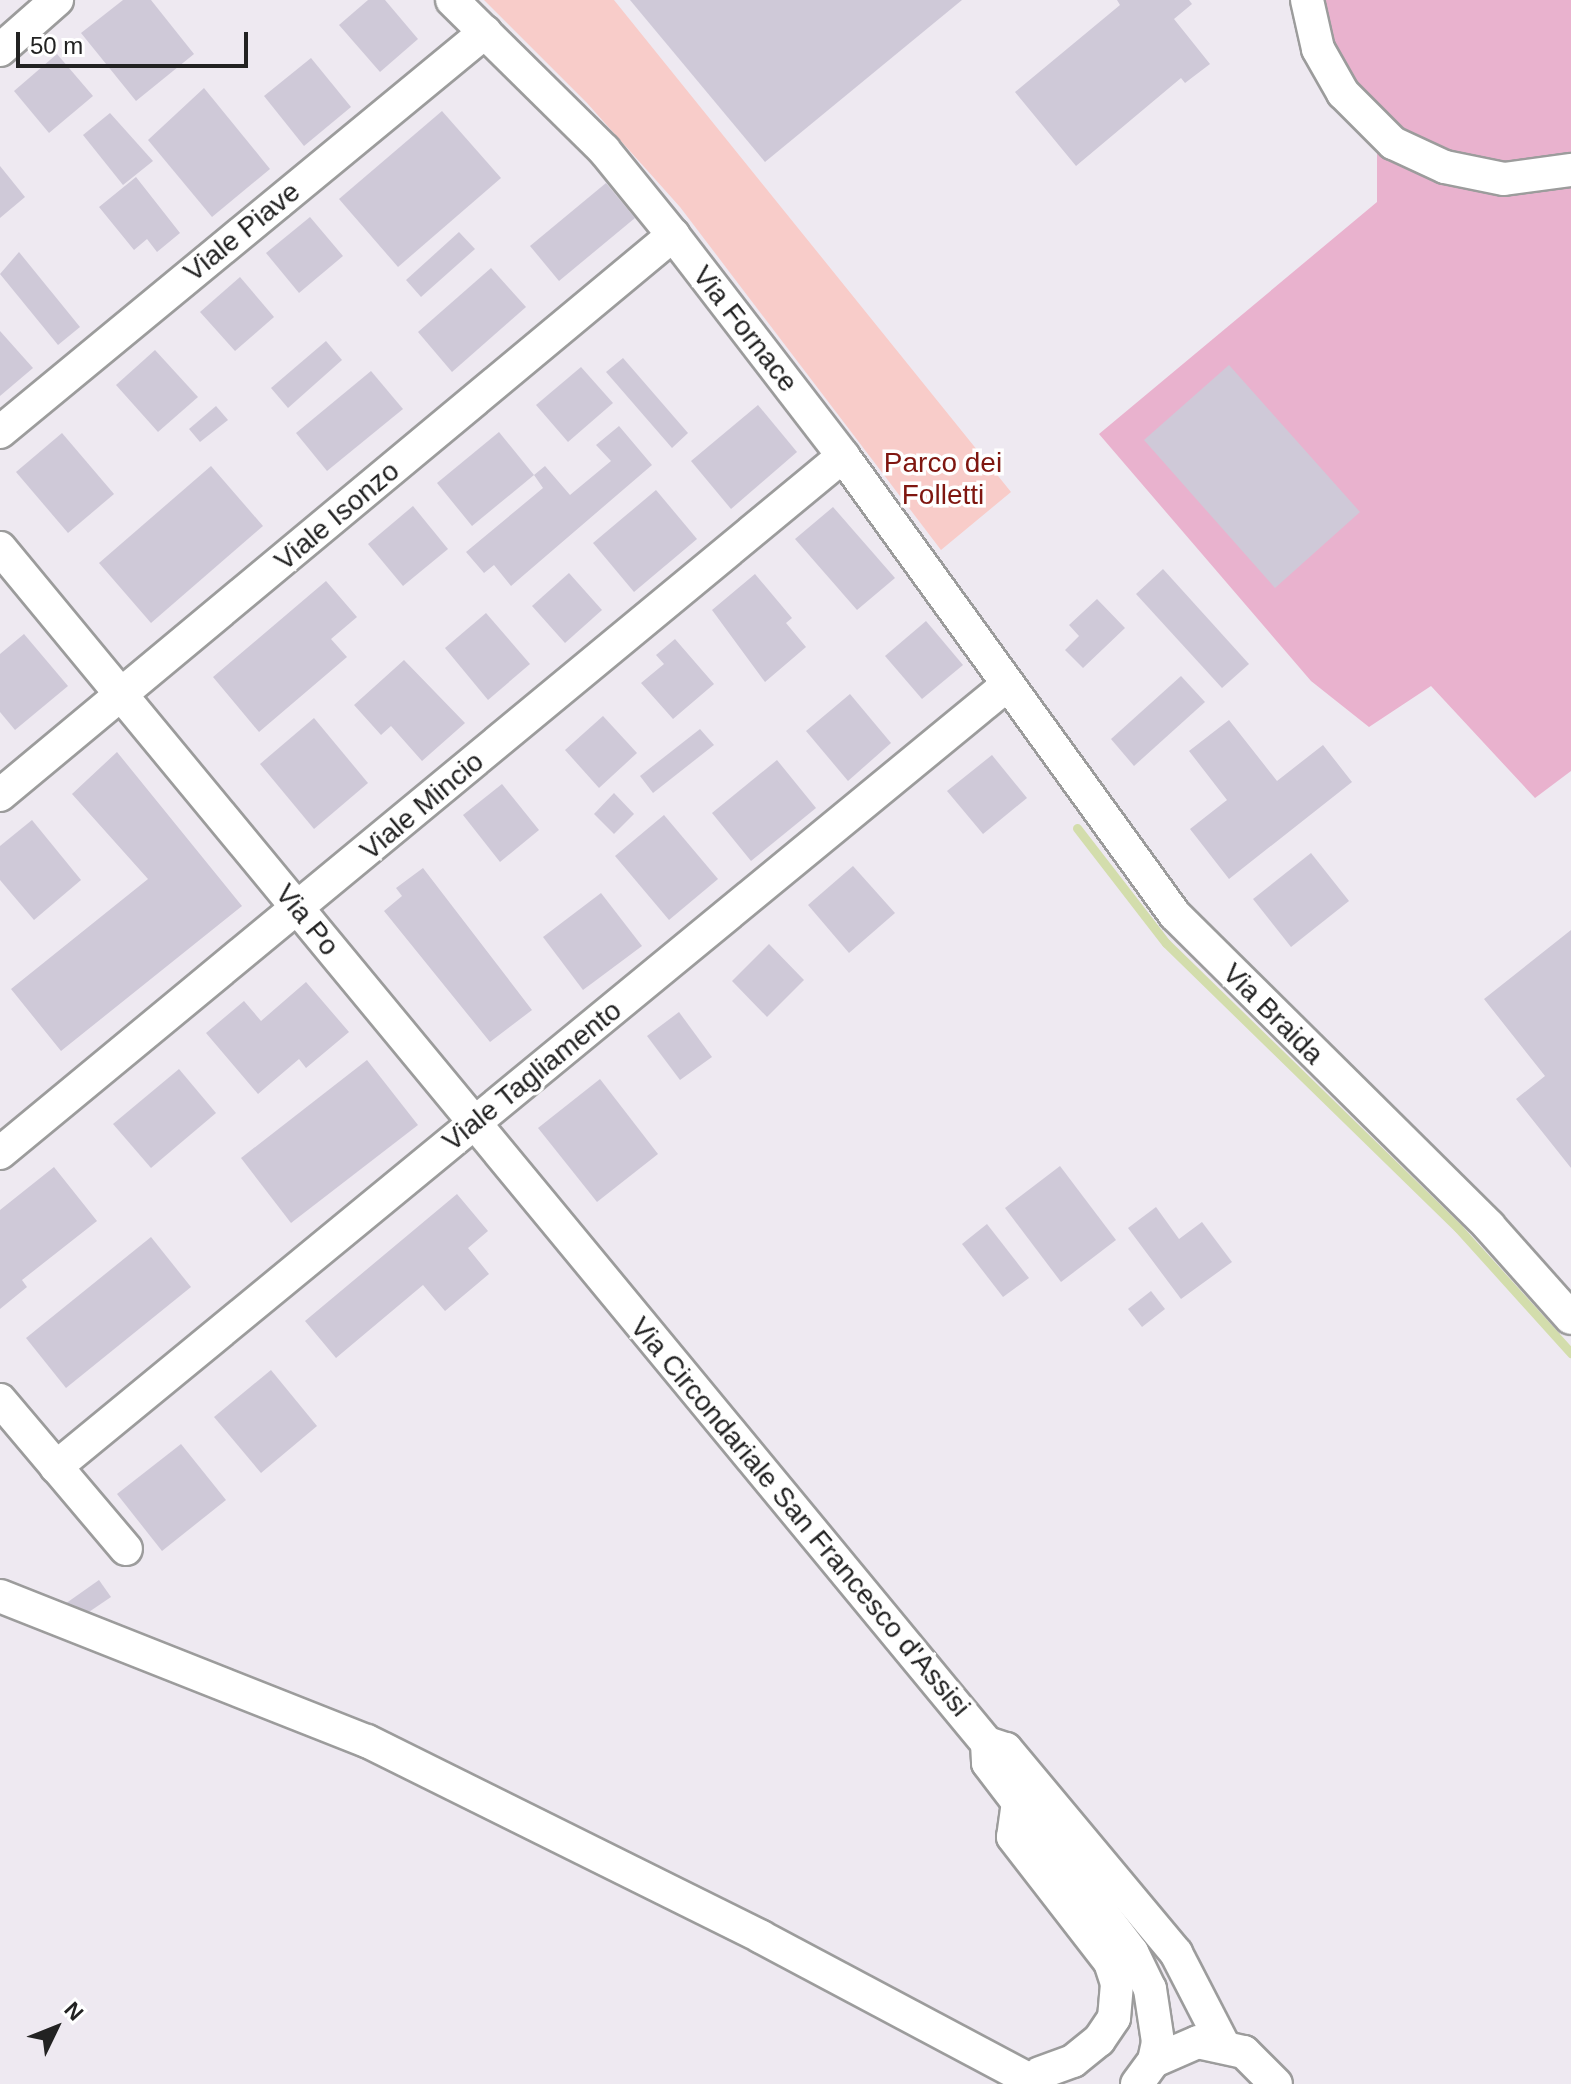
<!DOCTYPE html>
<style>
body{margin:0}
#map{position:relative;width:1571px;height:2084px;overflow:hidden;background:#eee9f1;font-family:Arial,sans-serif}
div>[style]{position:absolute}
.grass>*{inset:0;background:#e9b2ce}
.park>*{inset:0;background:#f8ccc9}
.stream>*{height:9px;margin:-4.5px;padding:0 4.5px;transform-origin:4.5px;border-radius:4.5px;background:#d3ddac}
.building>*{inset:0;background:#cfc9d8}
.roads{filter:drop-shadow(2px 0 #9c9c9c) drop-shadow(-2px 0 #9c9c9c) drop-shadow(0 2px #9c9c9c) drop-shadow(0 -2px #9c9c9c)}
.minor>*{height:32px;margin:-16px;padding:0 16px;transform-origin:16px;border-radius:16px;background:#fff}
span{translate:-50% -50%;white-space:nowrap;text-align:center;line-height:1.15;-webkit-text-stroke:7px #fff;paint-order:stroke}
.street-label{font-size:28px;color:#222}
.park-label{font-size:28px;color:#7f1610}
.north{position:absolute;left:16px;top:1988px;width:80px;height:80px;-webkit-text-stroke:6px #fff;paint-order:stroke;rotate:47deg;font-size:22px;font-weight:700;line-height:32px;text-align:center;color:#222}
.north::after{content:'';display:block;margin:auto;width:28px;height:36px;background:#222;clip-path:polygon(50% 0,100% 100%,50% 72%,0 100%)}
.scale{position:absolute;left:16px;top:32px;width:232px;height:36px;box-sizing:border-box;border:4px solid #222;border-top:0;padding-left:10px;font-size:24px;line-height:28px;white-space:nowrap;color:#222;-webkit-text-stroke:6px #fff;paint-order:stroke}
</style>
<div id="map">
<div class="grass">
<i style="clip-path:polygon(1311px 0,1571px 0,1571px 771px,1535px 798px,1431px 686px,1369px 727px,1311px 681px,1099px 434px,1377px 202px,1377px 137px)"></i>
</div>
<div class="park">
<i style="clip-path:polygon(484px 0,614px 0,1011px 492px,941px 550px,680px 207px,587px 103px)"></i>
</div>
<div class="stream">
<i style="left:1077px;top:828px;width:145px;rotate:52.3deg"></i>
<i style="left:1166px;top:943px;width:408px;rotate:44.3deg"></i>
<i style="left:1458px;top:1228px;width:169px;rotate:47.9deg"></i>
</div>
<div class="building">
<i style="clip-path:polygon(123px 0,151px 0,194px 54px,136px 101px,81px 33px)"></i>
<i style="clip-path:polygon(368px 0,385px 0,418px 39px,380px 72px,339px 25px)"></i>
<i style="clip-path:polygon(630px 0,962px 0,765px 162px)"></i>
<i style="clip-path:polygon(1117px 0,1189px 0,1192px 4px,1174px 19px,1210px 64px,1185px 83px,1181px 78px,1076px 166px,1015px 92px,1120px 5px)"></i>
<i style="clip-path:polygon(57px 54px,93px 96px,49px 133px,14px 91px)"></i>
<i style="clip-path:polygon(311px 58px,351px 107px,304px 146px,264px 96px)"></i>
<i style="clip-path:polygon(204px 88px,270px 169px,212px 217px,148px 140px)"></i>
<i style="clip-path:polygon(442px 111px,501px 178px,398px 267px,339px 199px)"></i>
<i style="clip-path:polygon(110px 113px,153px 161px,123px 185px,83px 135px)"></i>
<i style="clip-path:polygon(0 166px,25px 197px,0 218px)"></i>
<i style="clip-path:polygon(136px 177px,180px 233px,157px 252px,147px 239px,134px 250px,99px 207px)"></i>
<i style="clip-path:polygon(606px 183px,635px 218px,559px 281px,530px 246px)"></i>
<i style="clip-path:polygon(310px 217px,343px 256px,299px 293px,266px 253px)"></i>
<i style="clip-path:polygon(459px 232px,475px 249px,421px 297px,406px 280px)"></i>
<i style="clip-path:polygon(19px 252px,80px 327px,58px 345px,0 274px)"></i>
<i style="clip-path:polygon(491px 268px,526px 307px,452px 372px,418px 332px)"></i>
<i style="clip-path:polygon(240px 277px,274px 317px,235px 351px,200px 312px)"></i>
<i style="clip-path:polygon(0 331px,33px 368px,0 396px)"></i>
<i style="clip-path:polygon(326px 341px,342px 360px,288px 408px,271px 388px)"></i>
<i style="clip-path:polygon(155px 350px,198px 397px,158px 432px,116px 385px)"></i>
<i style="clip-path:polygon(623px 358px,688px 433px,672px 448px,606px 372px)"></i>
<i style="clip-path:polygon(1229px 365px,1360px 512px,1275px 588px,1144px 440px)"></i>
<i style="clip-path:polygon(581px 367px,613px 403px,568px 442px,536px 405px)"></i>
<i style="clip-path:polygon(371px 371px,403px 409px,327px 471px,296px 433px)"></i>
<i style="clip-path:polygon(758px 405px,797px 452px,731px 509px,691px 461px)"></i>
<i style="clip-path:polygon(216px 406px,228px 420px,200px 442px,189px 429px)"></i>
<i style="clip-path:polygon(619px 426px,652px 465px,511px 586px,494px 565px,484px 573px,466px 552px,543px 488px,534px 475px,545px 466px,570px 495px,611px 461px,596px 445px)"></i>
<i style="clip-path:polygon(499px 432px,534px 475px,472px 526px,437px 483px)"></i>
<i style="clip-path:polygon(62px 433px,114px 494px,68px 533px,16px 472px)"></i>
<i style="clip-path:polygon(211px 466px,263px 526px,151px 623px,99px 563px)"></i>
<i style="clip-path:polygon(656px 490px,697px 539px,634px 592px,593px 543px)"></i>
<i style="clip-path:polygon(413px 506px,448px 549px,403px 586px,368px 544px)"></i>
<i style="clip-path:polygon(833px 507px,895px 578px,857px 610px,795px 539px)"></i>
<i style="clip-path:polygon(1163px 569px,1249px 664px,1222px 688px,1136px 594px)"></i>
<i style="clip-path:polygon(569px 573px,602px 610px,565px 643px,532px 606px)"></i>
<i style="clip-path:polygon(755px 574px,792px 618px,786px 623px,806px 647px,765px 682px,712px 610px)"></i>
<i style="clip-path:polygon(326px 581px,357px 617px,331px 639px,347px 657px,259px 732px,213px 677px)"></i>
<i style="clip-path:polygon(1097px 599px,1125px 628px,1083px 668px,1065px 650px,1079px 636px,1069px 625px)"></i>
<i style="clip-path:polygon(486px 613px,530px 664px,488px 700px,445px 648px)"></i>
<i style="clip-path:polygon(926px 621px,963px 665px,922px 699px,885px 656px)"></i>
<i style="clip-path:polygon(24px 634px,68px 686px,15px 730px,0 712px,0 654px)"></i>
<i style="clip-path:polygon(675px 639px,714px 684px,673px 719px,641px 683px,664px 664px,656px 655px)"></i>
<i style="clip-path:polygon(404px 660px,465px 723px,422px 761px,391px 726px,381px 735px,354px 705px)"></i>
<i style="clip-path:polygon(1181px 676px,1205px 702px,1134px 766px,1111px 739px)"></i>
<i style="clip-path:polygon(850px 694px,891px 743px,848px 781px,806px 731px)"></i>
<i style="clip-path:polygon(603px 716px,637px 753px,599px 788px,565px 750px)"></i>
<i style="clip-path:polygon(314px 718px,368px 783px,314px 829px,260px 764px)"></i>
<i style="clip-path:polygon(1229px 720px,1277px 781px,1323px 745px,1352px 782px,1229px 879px,1190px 829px,1227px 800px,1189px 751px)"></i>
<i style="clip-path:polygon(700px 729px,714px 745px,653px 793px,640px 776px)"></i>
<i style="clip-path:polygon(117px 752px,242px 906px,61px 1051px,11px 989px,148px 879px,72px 794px)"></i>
<i style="clip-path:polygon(992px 755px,1027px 798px,983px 834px,947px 791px)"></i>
<i style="clip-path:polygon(777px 760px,816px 808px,751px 861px,712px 813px)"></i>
<i style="clip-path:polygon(502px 784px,539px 830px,500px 862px,463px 815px)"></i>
<i style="clip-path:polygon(614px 793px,634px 814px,614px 834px,594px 814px)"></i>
<i style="clip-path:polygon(664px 815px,718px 879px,669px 920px,615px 856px)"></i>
<i style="clip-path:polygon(32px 820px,81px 880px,34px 920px,0 880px,0 846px)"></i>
<i style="clip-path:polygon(1311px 853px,1349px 901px,1291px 947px,1253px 899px)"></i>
<i style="clip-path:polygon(853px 866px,895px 913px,849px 953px,808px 905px)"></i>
<i style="clip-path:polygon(423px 868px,532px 1010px,490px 1042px,384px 911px,402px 896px,396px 888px)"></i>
<i style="clip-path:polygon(601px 893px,642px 946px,583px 990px,543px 937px)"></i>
<i style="clip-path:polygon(1571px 930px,1571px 1168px,1516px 1099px,1545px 1076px,1484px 999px)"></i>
<i style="clip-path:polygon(769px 944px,804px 980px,767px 1017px,732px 981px)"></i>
<i style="clip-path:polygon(306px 982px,349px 1032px,306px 1068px,299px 1059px,258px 1094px,206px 1033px,244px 1001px,261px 1021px)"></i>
<i style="clip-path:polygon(679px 1012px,712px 1057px,680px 1080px,647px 1036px)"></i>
<i style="clip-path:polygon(367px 1060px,418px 1125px,291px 1223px,241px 1158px)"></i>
<i style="clip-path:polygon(179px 1069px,216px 1113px,151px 1168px,113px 1124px)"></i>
<i style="clip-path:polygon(600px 1079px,658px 1154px,597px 1202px,538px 1128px)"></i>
<i style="clip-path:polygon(1060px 1166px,1116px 1240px,1061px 1282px,1005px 1208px)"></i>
<i style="clip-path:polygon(54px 1167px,97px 1221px,22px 1280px,27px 1287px,0 1309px,0 1210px)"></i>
<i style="clip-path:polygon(457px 1194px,488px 1231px,468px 1248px,489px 1274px,445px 1311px,423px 1285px,336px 1358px,305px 1321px)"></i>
<i style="clip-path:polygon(1156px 1207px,1179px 1239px,1202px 1222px,1232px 1262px,1181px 1299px,1128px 1228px)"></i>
<i style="clip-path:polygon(987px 1224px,1029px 1278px,1003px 1297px,962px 1244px)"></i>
<i style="clip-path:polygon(151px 1237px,191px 1287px,66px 1388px,26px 1338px)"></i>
<i style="clip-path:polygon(1151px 1291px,1165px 1309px,1142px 1327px,1128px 1309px)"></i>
<i style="clip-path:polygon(271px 1370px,317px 1426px,261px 1473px,214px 1417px)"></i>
<i style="clip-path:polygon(181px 1444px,226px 1500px,162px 1551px,117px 1494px)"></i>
<i style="clip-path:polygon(99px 1580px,111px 1597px,77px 1620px,65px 1604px)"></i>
</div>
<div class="roads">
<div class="minor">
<i style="left:452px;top:0;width:214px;rotate:44.6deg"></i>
<i style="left:604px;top:150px;width:109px;rotate:50.9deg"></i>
<i style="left:673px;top:235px;width:279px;rotate:52.4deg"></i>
<i style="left:843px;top:456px;width:566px;rotate:54.12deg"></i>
<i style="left:1175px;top:915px;width:442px;rotate:44.7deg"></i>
<i style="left:1489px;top:1226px;width:123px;rotate:48.3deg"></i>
<i style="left:1307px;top:0;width:50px;rotate:77.3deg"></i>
<i style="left:1318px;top:49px;width:51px;rotate:60.4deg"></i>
<i style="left:1343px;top:93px;width:71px;rotate:45deg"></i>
<i style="left:1393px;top:143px;width:57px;rotate:24.8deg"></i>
<i style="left:1445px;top:167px;width:60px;rotate:11.5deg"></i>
<i style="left:1504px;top:179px;width:68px;rotate:-7.7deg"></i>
<i style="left:0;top:50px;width:76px;rotate:-41.3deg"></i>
<i style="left:0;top:432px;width:629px;rotate:-39.51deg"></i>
<i style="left:0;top:548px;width:1550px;rotate:50.45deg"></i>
<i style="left:987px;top:1743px;width:20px;rotate:18deg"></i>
<i style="left:1006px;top:1749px;width:266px;rotate:50.2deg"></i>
<i style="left:1176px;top:1953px;width:102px;rotate:62.7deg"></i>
<i style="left:0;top:795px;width:876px;rotate:-39.76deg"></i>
<i style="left:0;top:1153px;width:1094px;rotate:-39.58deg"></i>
<i style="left:0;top:1400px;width:195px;rotate:49.8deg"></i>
<i style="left:56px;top:1467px;width:1231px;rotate:-39.43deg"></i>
<i style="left:0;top:1596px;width:395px;rotate:21.6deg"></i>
<i style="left:367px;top:1741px;width:440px;rotate:26.4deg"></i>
<i style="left:761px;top:1937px;width:314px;rotate:28deg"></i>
<i style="left:987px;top:1743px;width:20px;rotate:87deg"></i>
<i style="left:988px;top:1763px;width:238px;rotate:52.7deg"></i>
<i style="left:1132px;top:1952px;width:41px;rotate:64.1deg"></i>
<i style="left:1150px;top:1989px;width:54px;rotate:81.4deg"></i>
<i style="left:1158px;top:2042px;width:19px;rotate:102deg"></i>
<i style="left:1018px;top:1802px;width:35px;rotate:98deg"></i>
<i style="left:1013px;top:1837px;width:158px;rotate:52.2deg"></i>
<i style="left:1110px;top:1962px;width:23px;rotate:72deg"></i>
<i style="left:1117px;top:1984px;width:34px;rotate:95deg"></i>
<i style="left:1114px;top:2018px;width:27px;rotate:124deg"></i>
<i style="left:1099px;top:2040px;width:33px;rotate:141deg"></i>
<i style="left:1073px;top:2061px;width:35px;rotate:160deg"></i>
<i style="left:1137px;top:2084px;width:29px;rotate:-54deg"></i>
<i style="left:1154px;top:2061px;width:48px;rotate:-23.4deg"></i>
<i style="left:1198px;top:2042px;width:47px;rotate:12.3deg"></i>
<i style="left:1244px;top:2052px;width:45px;rotate:45deg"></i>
</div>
</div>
<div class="street-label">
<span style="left:242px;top:232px;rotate:-39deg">Viale Piave</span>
<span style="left:745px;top:329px;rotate:52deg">Via Fornace</span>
<span style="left:337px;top:516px;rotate:-40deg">Viale Isonzo</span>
<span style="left:422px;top:806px;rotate:-40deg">Viale Mincio</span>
<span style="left:307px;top:920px;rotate:51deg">Via Po</span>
<span style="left:1273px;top:1014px;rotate:45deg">Via Braida</span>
<span style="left:532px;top:1076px;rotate:-39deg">Viale Tagliamento</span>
<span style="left:800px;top:1517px;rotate:50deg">Via Circondariale San Francesco d'Assisi</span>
</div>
<div class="park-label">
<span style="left:943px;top:479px">Parco dei<br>Folletti</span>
</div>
<div class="north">N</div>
<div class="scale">50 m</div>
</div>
